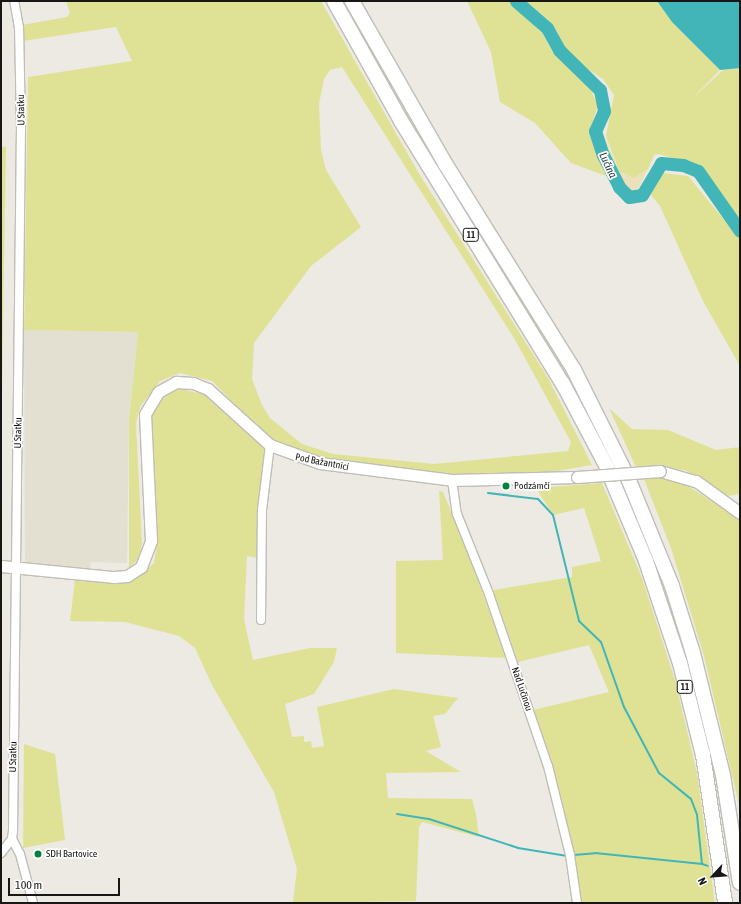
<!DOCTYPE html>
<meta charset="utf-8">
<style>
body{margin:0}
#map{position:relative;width:741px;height:904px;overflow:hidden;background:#eceae3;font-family:"Asap Condensed",sans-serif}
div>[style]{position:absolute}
.built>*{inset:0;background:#e3e0d2}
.green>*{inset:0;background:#dfe295}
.sand>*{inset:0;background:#eae1bb}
.water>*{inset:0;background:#41b5b8}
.stream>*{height:2px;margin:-1px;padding:0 1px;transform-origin:1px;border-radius:1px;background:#41b5b8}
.river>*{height:13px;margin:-6.5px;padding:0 6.5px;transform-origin:6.5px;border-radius:6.5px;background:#41b5b8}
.roads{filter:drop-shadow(1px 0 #bfbeb7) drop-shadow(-1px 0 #bfbeb7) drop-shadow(0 1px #bfbeb7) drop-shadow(0 -1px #bfbeb7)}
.minor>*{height:8px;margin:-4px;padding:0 4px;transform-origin:4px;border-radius:4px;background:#fff}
.tertiary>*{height:11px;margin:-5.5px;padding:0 5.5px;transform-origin:5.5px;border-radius:5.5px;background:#fff}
.trunk>*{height:14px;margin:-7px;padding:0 7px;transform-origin:7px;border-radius:7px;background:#fff}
.bridges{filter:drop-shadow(1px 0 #bfbeb7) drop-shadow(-1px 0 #bfbeb7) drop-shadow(0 1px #bfbeb7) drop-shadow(0 -1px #bfbeb7)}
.tertiary-bridge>*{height:11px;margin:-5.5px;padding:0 5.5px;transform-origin:5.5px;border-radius:5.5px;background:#fff}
.dots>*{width:11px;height:11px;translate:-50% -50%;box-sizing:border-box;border:2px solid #fff;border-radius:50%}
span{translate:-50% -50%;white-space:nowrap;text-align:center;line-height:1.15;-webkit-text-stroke:3.5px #fff;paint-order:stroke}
.shield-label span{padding:1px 3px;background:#fff;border:1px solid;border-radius:3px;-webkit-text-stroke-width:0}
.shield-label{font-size:9px;color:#181715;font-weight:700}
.street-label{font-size:10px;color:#181715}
.poi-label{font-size:10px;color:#181715}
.left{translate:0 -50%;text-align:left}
.water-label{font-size:11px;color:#1e3838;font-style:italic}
.frame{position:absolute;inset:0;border:2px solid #181715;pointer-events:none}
.north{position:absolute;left:693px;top:856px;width:40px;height:40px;-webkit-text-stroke:3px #fff;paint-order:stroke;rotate:244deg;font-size:11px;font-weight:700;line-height:16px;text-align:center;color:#181715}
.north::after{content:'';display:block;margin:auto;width:14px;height:18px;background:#181715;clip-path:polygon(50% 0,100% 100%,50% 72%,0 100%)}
.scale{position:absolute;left:8px;top:878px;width:112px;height:18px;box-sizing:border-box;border:2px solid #181715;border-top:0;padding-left:5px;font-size:12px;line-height:14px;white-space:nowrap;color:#181715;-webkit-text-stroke:3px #fff;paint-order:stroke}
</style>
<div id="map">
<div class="built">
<i style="clip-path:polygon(24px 330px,138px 332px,129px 419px,127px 563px,91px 562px,90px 569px,25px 567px)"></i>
</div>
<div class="green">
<i style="clip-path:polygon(evenodd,66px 1px,321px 1px,418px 172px,548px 378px,592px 465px,528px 476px,447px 475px,372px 467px,293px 451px,267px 437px,212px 381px,180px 373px,160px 381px,140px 407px,136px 424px,142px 544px,138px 559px,129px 568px,129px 419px,138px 332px,24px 330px,28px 77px,132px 61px,116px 27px,23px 41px,22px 25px,67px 17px,70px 13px,66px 1px,342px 67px,514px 338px,571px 442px,568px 451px,434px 464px,333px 454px,302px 444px,270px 418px,262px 405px,252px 379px,254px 343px,311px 266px,361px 227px,326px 170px,321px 150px,319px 104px,324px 79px,330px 70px,342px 67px)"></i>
<i style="clip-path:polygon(467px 1px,510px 1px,542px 33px,554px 54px,590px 88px,598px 105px,589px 134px,606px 176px,571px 163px,535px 123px,500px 102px,491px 52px)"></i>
<i style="clip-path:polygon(523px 1px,657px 1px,672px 22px,720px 70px,690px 101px,723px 70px,740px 68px,740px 225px,703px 168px,659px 154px,654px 155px,648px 169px,634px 178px,619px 171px,606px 136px,614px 95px,603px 79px,572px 59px,562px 46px,557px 31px)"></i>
<i style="clip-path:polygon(6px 146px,3px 322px,1px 479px,1px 148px)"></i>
<i style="clip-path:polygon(663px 173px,688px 176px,740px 239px,740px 366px,703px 301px,660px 206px,650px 194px,656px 179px)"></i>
<i style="clip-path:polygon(181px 389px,207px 395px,264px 449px,263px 559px,247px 556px,244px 619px,253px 660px,310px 648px,337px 648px,334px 662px,314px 694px,285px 704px,292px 737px,304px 736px,304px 742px,311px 741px,312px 748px,324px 746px,317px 707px,394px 689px,458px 698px,445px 714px,433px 716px,441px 747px,426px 751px,461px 772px,386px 773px,388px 798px,472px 799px,476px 814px,479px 837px,422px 822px,419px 827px,416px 901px,293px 903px,297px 869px,274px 792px,212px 685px,195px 648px,179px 636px,125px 622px,70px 621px,75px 580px,120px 584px,133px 581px,154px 563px,157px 544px,149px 425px,155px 406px,172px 391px)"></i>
<i style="clip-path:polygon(609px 408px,632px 429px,668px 430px,716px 450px,740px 447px,740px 494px,727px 496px,685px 470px,636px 467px)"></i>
<i style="clip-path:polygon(663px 477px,680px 481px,740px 519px,740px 809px,704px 656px,672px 551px,644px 479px)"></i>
<i style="clip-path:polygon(602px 483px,642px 578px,675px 680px,697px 773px,715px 903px,581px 903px,573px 847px,533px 710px,609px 692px,589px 645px,518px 662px,493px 590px,572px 577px,572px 567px,601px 561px,584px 508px,553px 515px,536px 488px)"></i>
<i style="clip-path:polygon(439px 491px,443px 492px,466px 547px,506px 658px,396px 653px,396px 561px,443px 560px)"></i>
<i style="clip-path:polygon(24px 744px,55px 754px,65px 840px,23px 848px)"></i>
</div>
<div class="sand">
<i style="clip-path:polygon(603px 133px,619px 171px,634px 178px,648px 169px,638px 189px,631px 193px,618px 173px,602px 142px)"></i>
</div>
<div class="water">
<i style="clip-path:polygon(657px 1px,740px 1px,740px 68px,720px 70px,672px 22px)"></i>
</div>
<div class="stream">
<i style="left:488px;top:493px;width:50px;rotate:6.8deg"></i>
<i style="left:538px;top:499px;width:22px;rotate:47deg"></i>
<i style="left:553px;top:515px;width:109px;rotate:76.2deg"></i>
<i style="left:579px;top:621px;width:30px;rotate:44deg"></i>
<i style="left:601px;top:642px;width:69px;rotate:70.5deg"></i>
<i style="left:624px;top:707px;width:75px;rotate:62.1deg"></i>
<i style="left:659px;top:773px;width:41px;rotate:39.1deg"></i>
<i style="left:691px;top:799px;width:17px;rotate:69deg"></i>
<i style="left:697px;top:815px;width:49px;rotate:84.2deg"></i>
<i style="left:702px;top:864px;width:6px;rotate:18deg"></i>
<i style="left:397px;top:814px;width:32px;rotate:9deg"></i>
<i style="left:429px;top:819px;width:94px;rotate:18deg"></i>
<i style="left:518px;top:848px;width:50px;rotate:9.3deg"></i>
<i style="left:574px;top:855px;width:21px;rotate:-5deg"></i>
<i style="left:595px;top:853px;width:108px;rotate:5.9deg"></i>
</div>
<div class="river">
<i style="left:516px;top:1px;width:41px;rotate:41.1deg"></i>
<i style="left:547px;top:28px;width:25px;rotate:61deg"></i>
<i style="left:559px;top:50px;width:57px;rotate:44.3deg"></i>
<i style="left:600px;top:90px;width:21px;rotate:79deg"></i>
<i style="left:604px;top:111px;width:22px;rotate:114deg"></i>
<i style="left:595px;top:131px;width:25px;rotate:72deg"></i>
<i style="left:603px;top:155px;width:36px;rotate:63deg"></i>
<i style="left:619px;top:187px;width:14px;rotate:45deg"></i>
<i style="left:629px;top:197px;width:13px;rotate:-9deg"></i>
<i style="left:642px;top:195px;width:37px;rotate:-59deg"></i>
<i style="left:661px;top:163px;width:22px;rotate:5deg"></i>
<i style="left:683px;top:165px;width:16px;rotate:22deg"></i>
<i style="left:698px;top:171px;width:73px;rotate:55deg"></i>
</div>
<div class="roads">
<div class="minor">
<i style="left:452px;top:480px;width:34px;rotate:82deg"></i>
<i style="left:457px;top:514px;width:86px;rotate:68.2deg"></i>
<i style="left:489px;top:594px;width:182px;rotate:71.1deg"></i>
<i style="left:548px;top:766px;width:92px;rotate:76.1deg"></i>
<i style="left:570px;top:855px;width:49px;rotate:81.7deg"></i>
<i style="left:261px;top:620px;width:110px;rotate:-89.5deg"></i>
<i style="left:262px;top:510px;width:65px;rotate:-83deg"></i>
<i style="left:12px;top:839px;width:17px;rotate:62deg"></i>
<i style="left:20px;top:854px;width:51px;rotate:75.1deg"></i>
<i style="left:1px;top:853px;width:18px;rotate:-52deg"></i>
<i style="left:12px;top:839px;width:8px;rotate:-83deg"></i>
<i style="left:13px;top:831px;width:702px;rotate:-89.35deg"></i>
<i style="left:21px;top:129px;width:101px;rotate:-91.1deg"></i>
<i style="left:19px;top:28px;width:27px;rotate:-100deg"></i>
</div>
<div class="tertiary">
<i style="left:660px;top:471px;width:37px;rotate:16deg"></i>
<i style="left:696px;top:481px;width:54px;rotate:36deg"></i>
<i style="left:1px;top:566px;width:114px;rotate:5.6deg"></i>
<i style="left:114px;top:577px;width:13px;rotate:-4deg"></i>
<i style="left:127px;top:576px;width:17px;rotate:-33deg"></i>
<i style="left:141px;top:567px;width:28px;rotate:-69deg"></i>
<i style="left:151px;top:541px;width:127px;rotate:-92.7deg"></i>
<i style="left:145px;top:414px;width:26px;rotate:-59deg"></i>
<i style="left:158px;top:392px;width:21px;rotate:-29deg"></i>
<i style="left:176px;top:382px;width:17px;rotate:3deg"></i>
<i style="left:193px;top:383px;width:16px;rotate:22deg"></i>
<i style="left:208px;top:389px;width:84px;rotate:42.1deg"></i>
<i style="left:270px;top:445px;width:53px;rotate:19.8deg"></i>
<i style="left:320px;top:463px;width:133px;rotate:7.3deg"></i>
<i style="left:452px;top:480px;width:125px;rotate:-1.4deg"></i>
</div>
<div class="trunk">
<i style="left:334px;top:1px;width:137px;rotate:60.8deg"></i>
<i style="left:401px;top:121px;width:309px;rotate:58.4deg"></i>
<i style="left:563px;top:384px;width:96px;rotate:62.1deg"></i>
<i style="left:352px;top:1px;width:189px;rotate:60.2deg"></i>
<i style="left:446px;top:165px;width:242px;rotate:58deg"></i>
<i style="left:574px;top:370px;width:110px;rotate:63.4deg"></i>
<i style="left:628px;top:478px;width:117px;rotate:67.8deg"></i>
<i style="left:672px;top:586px;width:70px;rotate:72.6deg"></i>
<i style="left:693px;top:653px;width:126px;rotate:76.2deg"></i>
<i style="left:723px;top:775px;width:109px;rotate:81.1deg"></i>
<i style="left:612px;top:480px;width:88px;rotate:67.2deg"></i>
<i style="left:646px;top:561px;width:108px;rotate:71.6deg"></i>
<i style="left:680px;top:663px;width:95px;rotate:76deg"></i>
<i style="left:703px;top:755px;width:150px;rotate:81.5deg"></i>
</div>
</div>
<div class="bridges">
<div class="tertiary-bridge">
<i style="left:577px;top:477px;width:83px;rotate:-4.1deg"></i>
</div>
</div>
<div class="dots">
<i style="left:506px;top:486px;background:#00823d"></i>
<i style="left:38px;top:854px;background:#00823d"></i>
</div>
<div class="shield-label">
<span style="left:471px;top:235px">11</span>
<span style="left:685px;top:687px">11</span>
</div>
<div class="street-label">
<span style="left:21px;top:110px;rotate:-91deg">U Statku</span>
<span style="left:18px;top:433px;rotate:-89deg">U Statku</span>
<span style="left:322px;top:462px;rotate:11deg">Pod Bažantnicí</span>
<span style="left:522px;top:689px;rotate:71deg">Nad Lučinou</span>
<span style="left:13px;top:757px;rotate:-89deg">U Statku</span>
</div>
<div class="poi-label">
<span class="left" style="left:514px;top:486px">Podzámčí</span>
<span class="left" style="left:46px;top:854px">SDH Bartovice</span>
</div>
<div class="water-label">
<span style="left:608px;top:165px;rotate:65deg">Lučina</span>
</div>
<div class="frame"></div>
<div class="north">N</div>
<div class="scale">100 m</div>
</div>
